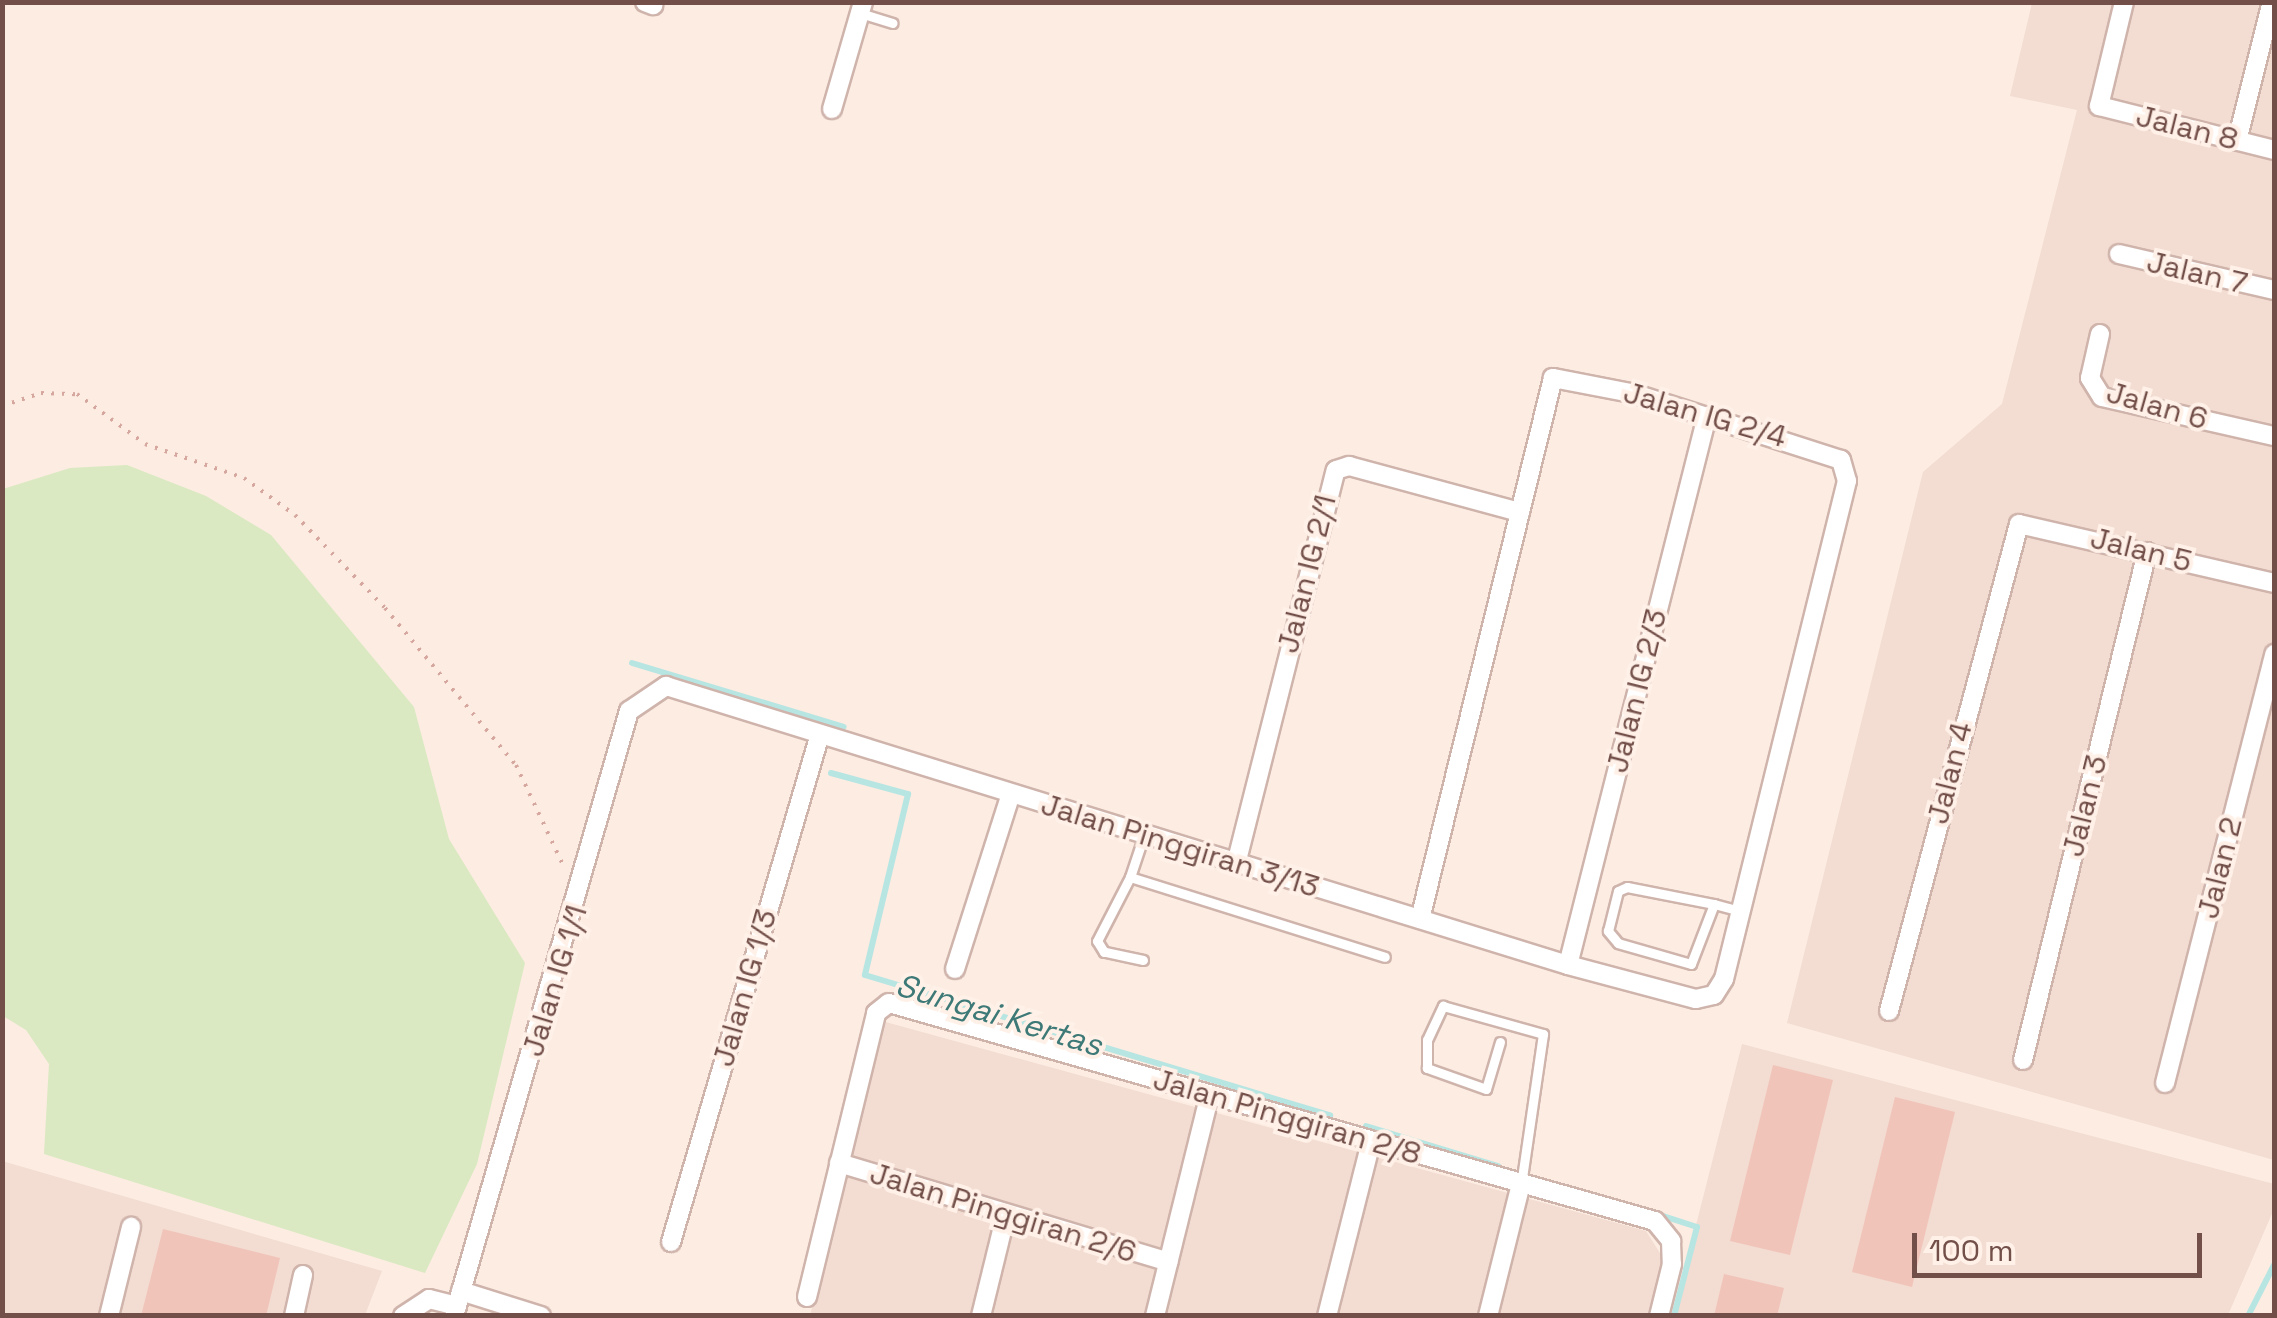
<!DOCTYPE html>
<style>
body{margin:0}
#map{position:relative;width:2277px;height:1318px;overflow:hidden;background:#fcece2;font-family:"Space Grotesk",sans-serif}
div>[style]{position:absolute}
.residential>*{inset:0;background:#f3dcd1}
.green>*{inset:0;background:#dae9c1}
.stream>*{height:6px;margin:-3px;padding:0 3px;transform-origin:3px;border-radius:3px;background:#b7e5e2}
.building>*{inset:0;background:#f1c4ba}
.path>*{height:4px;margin-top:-2px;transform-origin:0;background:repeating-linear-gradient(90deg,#d6a79e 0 2.5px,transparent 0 10.5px)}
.roads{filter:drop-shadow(2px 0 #cfb4ac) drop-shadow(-2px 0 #cfb4ac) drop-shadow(0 2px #cfb4ac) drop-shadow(0 -2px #cfb4ac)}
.service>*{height:9px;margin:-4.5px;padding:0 4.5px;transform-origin:4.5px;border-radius:4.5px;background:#fff}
.minor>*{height:18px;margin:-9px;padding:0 9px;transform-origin:9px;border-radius:9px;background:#fff}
span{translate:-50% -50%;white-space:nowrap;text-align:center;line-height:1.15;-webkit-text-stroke:8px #fff1e8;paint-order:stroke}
.street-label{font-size:30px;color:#734f49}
.water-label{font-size:32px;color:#3d7976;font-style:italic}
.frame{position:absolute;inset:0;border:5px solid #734f49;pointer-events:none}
.scale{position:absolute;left:1912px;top:1233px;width:290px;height:45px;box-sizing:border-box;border:5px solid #734f49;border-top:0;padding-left:12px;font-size:30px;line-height:35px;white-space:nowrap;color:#734f49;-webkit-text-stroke:8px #fff1e8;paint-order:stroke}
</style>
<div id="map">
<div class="residential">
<i style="clip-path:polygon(2032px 3px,2274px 3px,2274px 1160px,1787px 1023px,1923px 472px,2002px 404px,2077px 110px,2010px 96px)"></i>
<i style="clip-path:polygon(882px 1021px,1646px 1231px,1663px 1258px,1648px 1315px,810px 1316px)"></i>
<i style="clip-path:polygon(1742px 1044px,2274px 1184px,2274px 1209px,2228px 1315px,1673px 1316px)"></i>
<i style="clip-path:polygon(2px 1161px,382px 1271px,365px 1315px,3px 1315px)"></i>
</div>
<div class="green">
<i style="clip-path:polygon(127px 465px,206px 496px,271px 535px,414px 707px,449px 839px,525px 963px,477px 1164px,425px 1273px,44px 1154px,49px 1064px,26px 1030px,3px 1016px,3px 489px,70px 468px)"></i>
</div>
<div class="stream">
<i style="left:632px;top:663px;width:221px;rotate:16.8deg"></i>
<i style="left:831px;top:773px;width:80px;rotate:15.3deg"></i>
<i style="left:908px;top:794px;width:186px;rotate:103.4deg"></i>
<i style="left:865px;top:975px;width:486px;rotate:16.8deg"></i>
<i style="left:1366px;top:1126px;width:138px;rotate:16.9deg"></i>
<i style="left:1657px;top:1214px;width:42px;rotate:18deg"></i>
<i style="left:1697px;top:1227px;width:92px;rotate:104.5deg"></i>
<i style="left:2248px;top:1316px;width:57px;rotate:-63deg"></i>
</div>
<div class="building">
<i style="clip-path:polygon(1773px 1065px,1833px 1080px,1790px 1255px,1730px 1241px)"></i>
<i style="clip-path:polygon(1895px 1097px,1955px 1112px,1912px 1287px,1852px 1272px)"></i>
<i style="clip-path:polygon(163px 1229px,280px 1258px,266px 1316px,141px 1316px)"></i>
<i style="clip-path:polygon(1724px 1274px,1784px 1288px,1777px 1316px,1714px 1316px)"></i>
</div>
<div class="path">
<i style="left:2px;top:406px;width:41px;rotate:-18.4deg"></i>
<i style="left:41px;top:393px;width:36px;rotate:2deg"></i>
<i style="left:77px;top:394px;width:84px;rotate:36.3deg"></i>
<i style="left:145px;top:444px;width:105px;rotate:19deg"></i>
<i style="left:244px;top:478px;width:63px;rotate:36deg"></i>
<i style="left:295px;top:515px;width:129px;rotate:45.9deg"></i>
<i style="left:385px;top:608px;width:204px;rotate:50.2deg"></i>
<i style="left:516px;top:765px;width:115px;rotate:64.8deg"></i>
</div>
<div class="roads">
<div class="service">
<i style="left:860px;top:13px;width:34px;rotate:17deg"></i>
<i style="left:1130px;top:877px;width:44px;rotate:-71.6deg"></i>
<i style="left:1714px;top:904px;width:64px;rotate:111deg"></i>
<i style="left:1691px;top:964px;width:76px;rotate:-164deg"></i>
<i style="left:1618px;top:943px;width:16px;rotate:-130deg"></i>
<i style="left:1608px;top:931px;width:41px;rotate:-76deg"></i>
<i style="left:1618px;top:891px;width:10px;rotate:-24deg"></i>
<i style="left:1627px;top:887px;width:89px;rotate:11.1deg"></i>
<i style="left:1714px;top:904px;width:28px;rotate:15deg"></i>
<i style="left:1143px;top:960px;width:40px;rotate:-168deg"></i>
<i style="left:1104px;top:952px;width:13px;rotate:-122deg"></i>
<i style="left:1097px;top:941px;width:72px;rotate:-62.7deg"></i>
<i style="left:1130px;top:877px;width:267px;rotate:17.4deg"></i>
<i style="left:1500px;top:1042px;width:49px;rotate:106.6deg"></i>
<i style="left:1486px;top:1089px;width:63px;rotate:-160.4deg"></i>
<i style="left:1427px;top:1068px;width:28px;rotate:-90deg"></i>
<i style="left:1427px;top:1040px;width:38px;rotate:-65deg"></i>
<i style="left:1443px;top:1006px;width:104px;rotate:15.6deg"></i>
<i style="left:1543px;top:1034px;width:152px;rotate:98.3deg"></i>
</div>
<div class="minor">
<i style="left:645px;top:2px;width:9px;rotate:21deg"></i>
<i style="left:2124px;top:2px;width:107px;rotate:103.5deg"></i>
<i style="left:2099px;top:106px;width:180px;rotate:14.1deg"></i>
<i style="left:832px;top:109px;width:111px;rotate:-73.8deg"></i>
<i style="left:2237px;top:141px;width:143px;rotate:-75.9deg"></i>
<i style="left:2119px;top:254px;width:159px;rotate:13.1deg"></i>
<i style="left:2100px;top:334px;width:45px;rotate:102.8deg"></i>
<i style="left:2090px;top:378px;width:22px;rotate:58deg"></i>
<i style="left:2102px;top:397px;width:176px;rotate:12.8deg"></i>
<i style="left:1236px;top:864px;width:406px;rotate:-75.8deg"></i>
<i style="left:1336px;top:470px;width:14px;rotate:-17deg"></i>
<i style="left:1349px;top:466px;width:177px;rotate:15.1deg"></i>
<i style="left:1568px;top:965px;width:566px;rotate:-75.79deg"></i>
<i style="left:955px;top:969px;width:184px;rotate:-72.3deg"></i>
<i style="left:1889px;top:1011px;width:504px;rotate:-75.05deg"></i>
<i style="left:2019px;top:524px;width:262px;rotate:13deg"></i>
<i style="left:2023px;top:1060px;width:523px;rotate:-76.28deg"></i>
<i style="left:2165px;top:1083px;width:443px;rotate:-75.7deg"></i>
<i style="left:839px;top:1163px;width:344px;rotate:16.7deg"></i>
<i style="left:671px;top:1242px;width:529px;rotate:-73.65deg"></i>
<i style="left:461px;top:1291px;width:84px;rotate:17.4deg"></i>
<i style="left:807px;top:1297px;width:292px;rotate:-76.3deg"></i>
<i style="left:876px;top:1013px;width:16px;rotate:-38deg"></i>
<i style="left:889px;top:1003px;width:796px;rotate:15.89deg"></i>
<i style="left:1655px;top:1221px;width:26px;rotate:51deg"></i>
<i style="left:1671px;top:1241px;width:23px;rotate:88deg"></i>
<i style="left:1672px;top:1264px;width:54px;rotate:104deg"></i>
<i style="left:109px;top:1316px;width:92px;rotate:-76.1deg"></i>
<i style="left:294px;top:1316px;width:42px;rotate:-77.6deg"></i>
<i style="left:403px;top:1316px;width:31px;rotate:-33deg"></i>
<i style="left:429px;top:1299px;width:29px;rotate:14deg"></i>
<i style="left:454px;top:1316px;width:630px;rotate:-73.87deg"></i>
<i style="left:629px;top:711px;width:45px;rotate:-34deg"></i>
<i style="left:666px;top:686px;width:944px;rotate:17.19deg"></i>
<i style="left:1568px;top:965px;width:132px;rotate:14.9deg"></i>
<i style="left:1696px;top:999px;width:18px;rotate:-13deg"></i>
<i style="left:1714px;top:995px;width:19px;rotate:-58deg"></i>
<i style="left:1724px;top:979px;width:513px;rotate:-76.13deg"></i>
<i style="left:1847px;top:481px;width:22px;rotate:-106deg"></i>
<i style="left:1841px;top:460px;width:215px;rotate:-162.2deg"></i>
<i style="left:1636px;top:394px;width:85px;rotate:-169.1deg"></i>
<i style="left:1553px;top:378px;width:557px;rotate:103.81deg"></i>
<i style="left:981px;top:1316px;width:105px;rotate:-76.2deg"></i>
<i style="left:1155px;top:1316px;width:226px;rotate:-76.1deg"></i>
<i style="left:1327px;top:1316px;width:179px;rotate:-75.8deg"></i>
<i style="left:1488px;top:1316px;width:136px;rotate:-76deg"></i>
</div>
</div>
<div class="street-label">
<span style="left:2187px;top:128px;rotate:14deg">Jalan 8</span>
<span style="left:2197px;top:273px;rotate:13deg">Jalan 7</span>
<span style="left:2157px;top:406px;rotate:16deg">Jalan 6</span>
<span style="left:1705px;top:415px;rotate:16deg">Jalan IG 2/4</span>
<span style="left:2141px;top:550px;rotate:14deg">Jalan 5</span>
<span style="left:1307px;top:574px;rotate:-76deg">Jalan IG 2/1</span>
<span style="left:1637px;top:691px;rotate:-76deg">Jalan IG 2/3</span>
<span style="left:1950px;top:773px;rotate:-76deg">Jalan 4</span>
<span style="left:2085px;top:806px;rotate:-76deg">Jalan 3</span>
<span style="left:1180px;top:846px;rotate:17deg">Jalan Pinggiran 3/13</span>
<span style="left:2220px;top:868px;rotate:-76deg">Jalan 2</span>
<span style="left:555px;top:981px;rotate:-73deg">Jalan IG 1/1</span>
<span style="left:745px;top:988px;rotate:-74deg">Jalan IG 1/3</span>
<span style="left:1287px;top:1117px;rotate:16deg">Jalan Pinggiran 2/8</span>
<span style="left:1003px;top:1213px;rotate:17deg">Jalan Pinggiran 2/6</span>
</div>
<div class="water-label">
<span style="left:999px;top:1015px;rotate:17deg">Sungai Kertas</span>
</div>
<div class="frame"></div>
<div class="scale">100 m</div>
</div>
